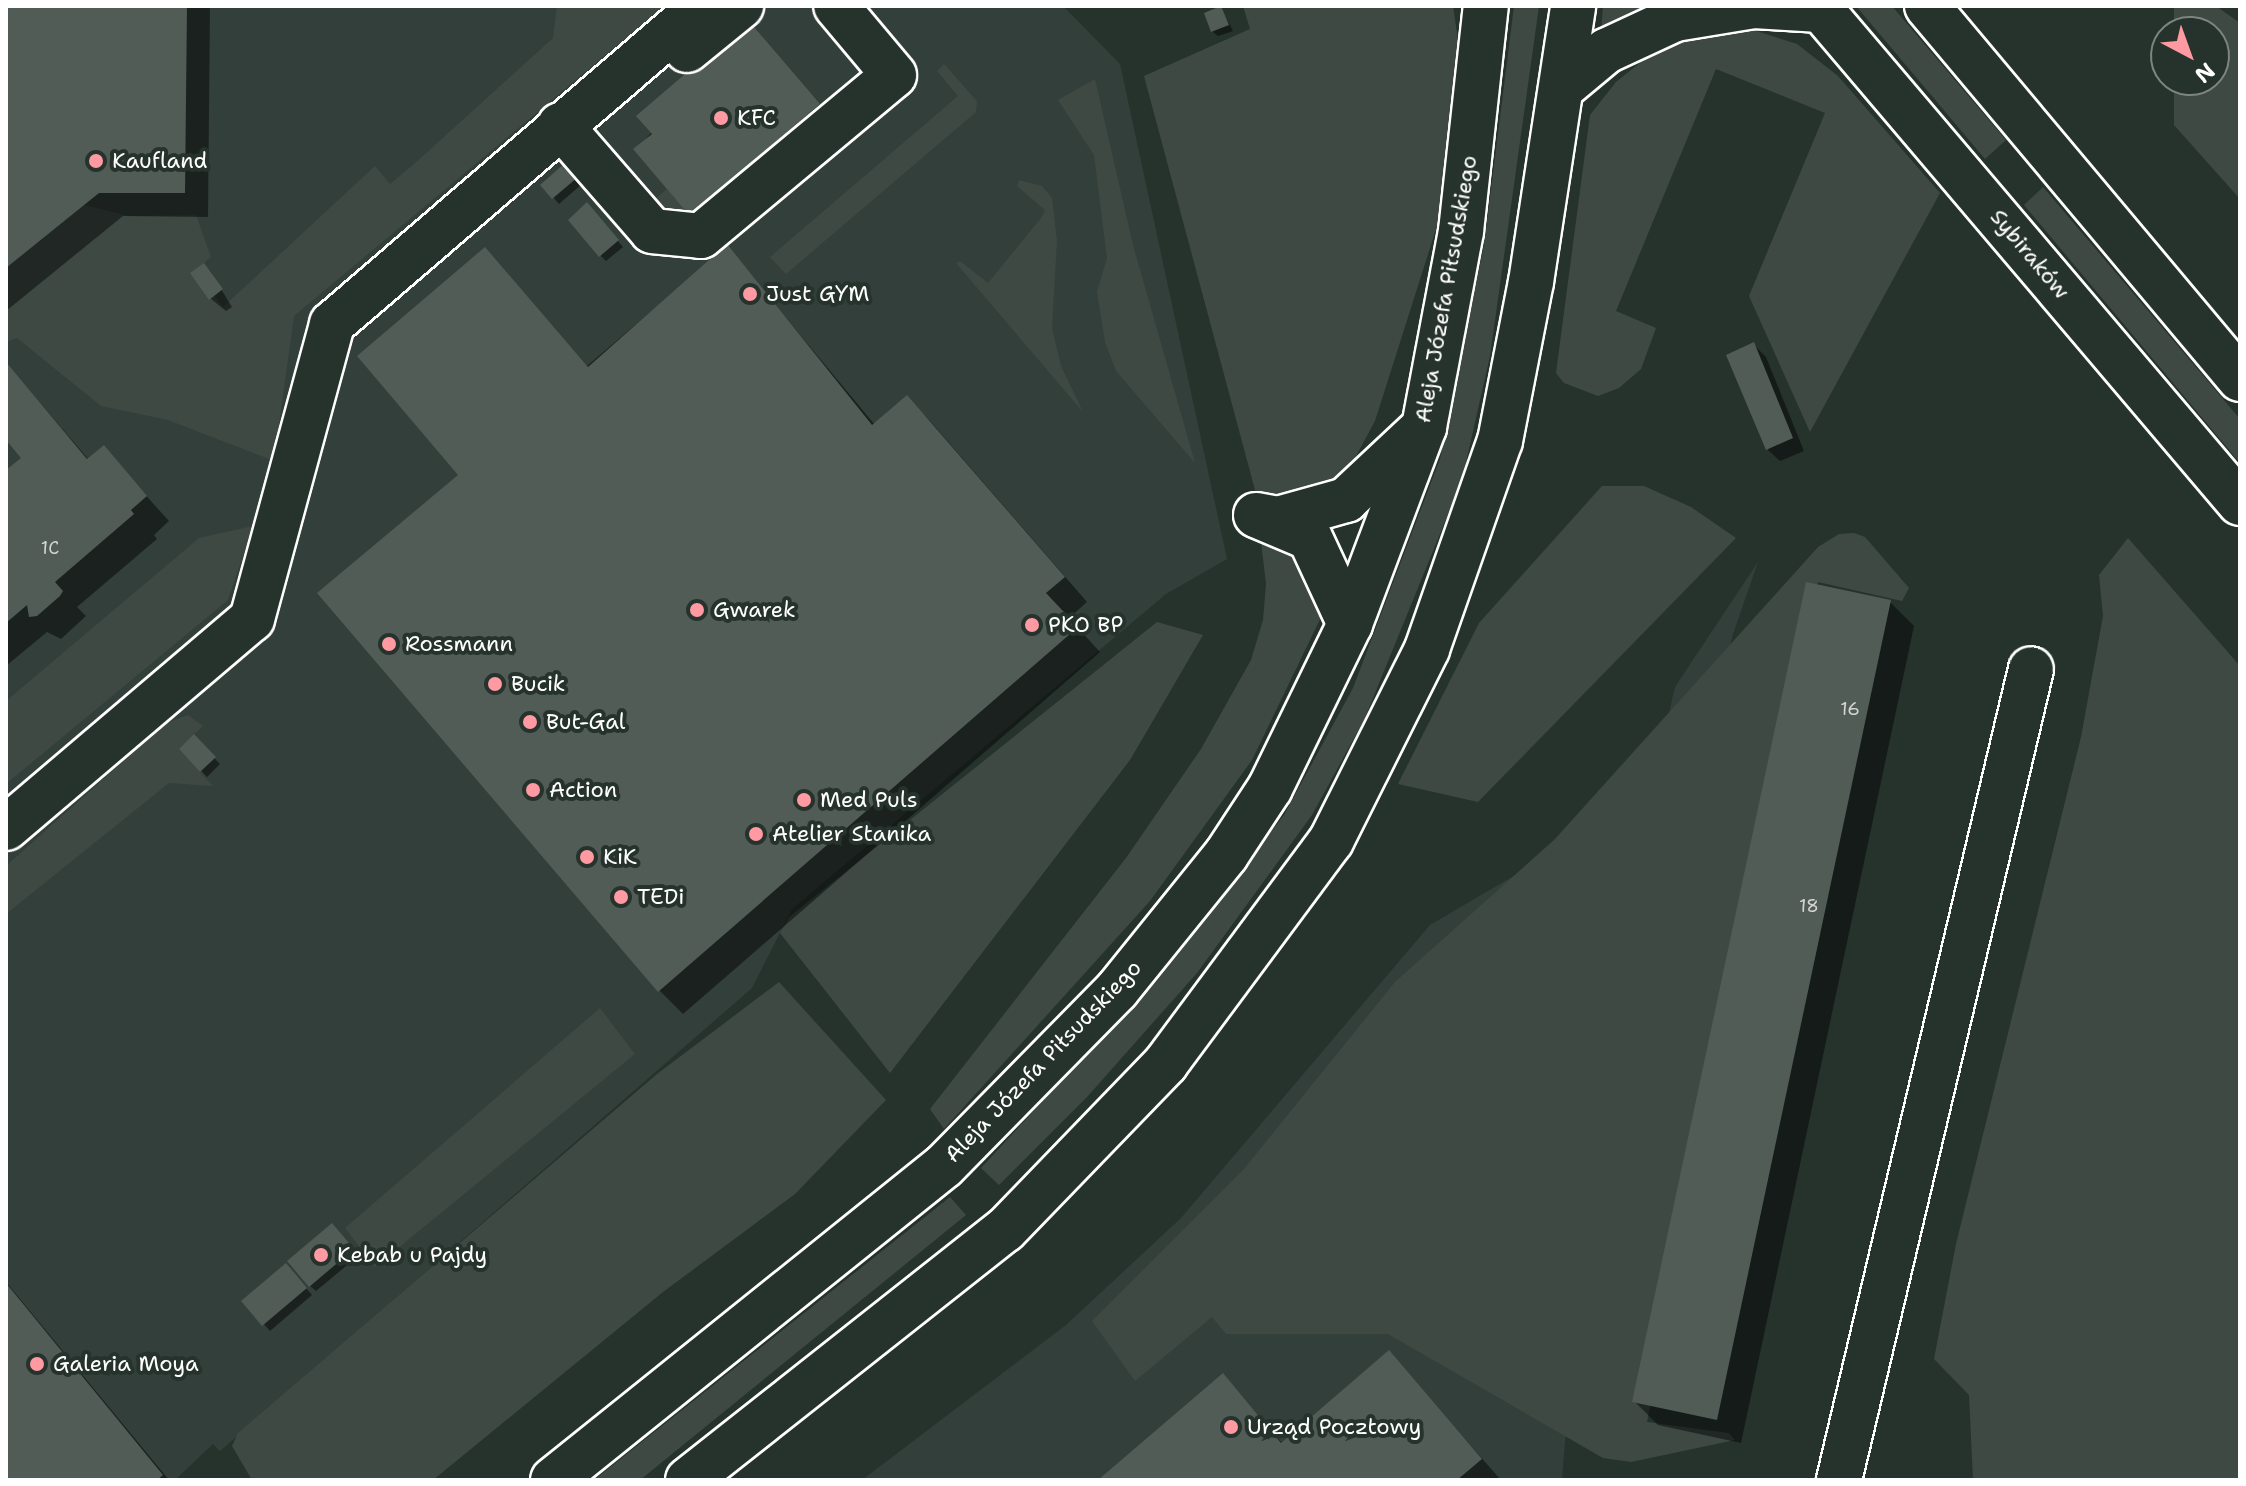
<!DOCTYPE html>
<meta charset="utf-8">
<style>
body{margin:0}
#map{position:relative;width:2246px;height:1486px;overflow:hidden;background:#26332d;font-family:"Shantell Sans",sans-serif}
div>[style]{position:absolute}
.built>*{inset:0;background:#333f3a}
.green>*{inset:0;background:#3e4944}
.shadow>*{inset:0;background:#0007}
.building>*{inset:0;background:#515c57}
.roads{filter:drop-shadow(2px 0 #fff) drop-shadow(-2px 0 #fff) drop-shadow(0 2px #fff) drop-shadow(0 -2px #fff)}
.minor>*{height:44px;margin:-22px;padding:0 22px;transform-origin:22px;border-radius:22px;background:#26332d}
.major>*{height:44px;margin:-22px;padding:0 22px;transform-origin:22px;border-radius:22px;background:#26332d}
.dots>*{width:22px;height:22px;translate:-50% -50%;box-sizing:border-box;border:4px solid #26332d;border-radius:50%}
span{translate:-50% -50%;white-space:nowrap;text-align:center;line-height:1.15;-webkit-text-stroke:8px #26332d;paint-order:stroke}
.number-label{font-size:18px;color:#d4d6d5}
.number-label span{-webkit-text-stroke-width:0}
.poi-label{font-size:22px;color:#fff}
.left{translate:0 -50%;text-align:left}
.street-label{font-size:22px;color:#fff}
.frame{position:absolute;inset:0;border:8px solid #fff;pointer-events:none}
.north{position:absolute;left:2150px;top:16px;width:80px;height:80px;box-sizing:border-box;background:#26332d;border:2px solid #7d8581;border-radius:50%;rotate:139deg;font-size:22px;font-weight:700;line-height:32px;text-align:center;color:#fff}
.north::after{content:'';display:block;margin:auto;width:28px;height:36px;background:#ff9aa2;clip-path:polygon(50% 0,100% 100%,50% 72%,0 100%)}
</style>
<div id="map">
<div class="built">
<i style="clip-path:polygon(6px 6px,1063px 6px,1120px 64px,1227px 559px,1166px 594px,792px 909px,752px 988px,220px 1451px,213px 1444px,175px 1480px,6px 1480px)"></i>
<i style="clip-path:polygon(1758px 562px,1733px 634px,1575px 1316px,1562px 1480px,862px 1480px,1066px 1325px,1181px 1218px,1430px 925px,1558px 850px,1664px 735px,1675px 687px)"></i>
</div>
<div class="green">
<i style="clip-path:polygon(557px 6px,664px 6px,294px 316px,274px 461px,168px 420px,101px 406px,17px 338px,6px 342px,6px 268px,84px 205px,129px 216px,196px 215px,211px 257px,195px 271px,223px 307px,375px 166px,390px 184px,414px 164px,553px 38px)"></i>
<i style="clip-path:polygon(1243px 6px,1453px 6px,1461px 61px,1444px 204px,1375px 421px,1349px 469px,1323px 490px,1325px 609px,1252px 760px,1150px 901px,944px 1129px,930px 1109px,1126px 858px,1201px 749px,1251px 660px,1263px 620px,1266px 584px,1255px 490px,1144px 76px,1250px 29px)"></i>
<i style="clip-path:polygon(1514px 6px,1539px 6px,1490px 356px,1462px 480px,1364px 720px,1312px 815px,1197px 973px,1087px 1097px,999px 1185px,981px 1168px,1163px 971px,1284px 815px,1353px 688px,1440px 459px,1484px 245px)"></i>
<i style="clip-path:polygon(1603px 6px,1650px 6px,1601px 32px)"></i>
<i style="clip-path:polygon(1856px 6px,1892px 6px,2006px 140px,1985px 159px)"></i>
<i style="clip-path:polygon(2174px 6px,2216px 6px,2240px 23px,2240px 199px,2174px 125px,2174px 80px,2214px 80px,2214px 32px,2174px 32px)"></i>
<i style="clip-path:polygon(1750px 29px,1797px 44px,1838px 76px,1940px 193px,1810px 432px,1749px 296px,1825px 113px,1716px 69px,1616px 311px,1656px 328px,1641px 369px,1619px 388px,1598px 396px,1564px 383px,1556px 373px,1590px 115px,1616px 82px,1652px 53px,1711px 32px)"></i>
<i style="clip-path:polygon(944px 64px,977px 101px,976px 112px,786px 274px,770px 257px,958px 96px,937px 71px)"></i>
<i style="clip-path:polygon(1095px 79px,1133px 245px,1195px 463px,1116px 371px,1105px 342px,1097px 292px,1107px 258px,1094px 155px,1058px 100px)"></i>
<i style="clip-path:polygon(760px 155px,765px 160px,688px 219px,661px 217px,649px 204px,667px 189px,689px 215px)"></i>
<i style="clip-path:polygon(1019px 180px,1042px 186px,1052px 198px,1057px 241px,1052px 328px,1061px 366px,1083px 412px,956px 263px,960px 261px,988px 283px,1041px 218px,1045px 210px,1017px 186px)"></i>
<i style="clip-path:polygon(2043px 187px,2240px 419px,2240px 463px,2024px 205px)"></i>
<i style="clip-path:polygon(1602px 486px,1644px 486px,1691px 507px,1736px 538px,1478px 802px,1398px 784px,1479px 623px)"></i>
<i style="clip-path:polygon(253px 526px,228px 600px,6px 784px,6px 701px,199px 538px)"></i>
<i style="clip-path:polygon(1854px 533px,1865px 537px,1909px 588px,1902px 601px,1818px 582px,1647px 1422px,1729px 1433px,1735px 1440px,1631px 1462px,1603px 1458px,1388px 1334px,1226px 1334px,1212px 1317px,1135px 1381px,1092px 1321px,1244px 1169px,1395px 982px,1555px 839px,1818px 547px,1839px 534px)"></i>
<i style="clip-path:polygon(2128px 538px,2240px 666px,2240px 1480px,1973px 1480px,1969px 1395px,1934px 1359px,1956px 1244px,2081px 737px,2103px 616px,2099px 575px)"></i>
<i style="clip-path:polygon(1157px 622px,1203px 635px,1130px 760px,890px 1073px,780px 933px,789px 917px)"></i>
<i style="clip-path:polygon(188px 715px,203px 726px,179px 749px,213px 786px,169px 783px,6px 914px,6px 866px,166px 723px)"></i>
<i style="clip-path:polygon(779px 982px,886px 1100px,795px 1194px,663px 1292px,433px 1480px,252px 1480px,232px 1446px,238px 1433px,657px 1074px)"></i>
<i style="clip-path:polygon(600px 1008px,635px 1054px,375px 1267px,345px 1228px)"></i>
<i style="clip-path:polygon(950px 1197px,966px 1215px,640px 1480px,594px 1480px)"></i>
</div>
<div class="shadow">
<i style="clip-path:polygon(6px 6px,210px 6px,208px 217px,123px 216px,6px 311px)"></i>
<i style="clip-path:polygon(1221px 8px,1233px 31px,1218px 36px,1212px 31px)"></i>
<i style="clip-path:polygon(748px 23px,837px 124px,709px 233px,636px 150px)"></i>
<i style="clip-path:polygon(565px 166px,582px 184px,559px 204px,543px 185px)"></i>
<i style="clip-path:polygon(592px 211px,623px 247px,606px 261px,601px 256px)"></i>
<i style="clip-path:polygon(727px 247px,875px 425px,907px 398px,931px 422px,1087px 602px,1069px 618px,1100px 652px,683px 1014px,659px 990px,460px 474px,485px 250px,587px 366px)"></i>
<i style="clip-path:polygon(210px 271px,232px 307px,226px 311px,210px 298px)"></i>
<i style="clip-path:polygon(1753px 344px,1766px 357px,1804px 451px,1780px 461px,1767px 449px)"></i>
<i style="clip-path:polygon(6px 363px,89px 460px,103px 448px,169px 521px,154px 535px,157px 539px,77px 607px,86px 616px,61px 639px,47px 632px,6px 666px,6px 473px,24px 458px,6px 437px)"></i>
<i style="clip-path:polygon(1890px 602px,1914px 626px,1741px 1443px,1658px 1425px,1634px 1401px)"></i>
<i style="clip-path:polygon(194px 737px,220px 764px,207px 777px,181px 749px)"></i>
<i style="clip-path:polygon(338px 1232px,358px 1256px,316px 1291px,310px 1286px)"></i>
<i style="clip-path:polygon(291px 1271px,312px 1295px,270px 1331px,244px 1301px)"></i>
<i style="clip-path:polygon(6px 1282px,169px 1480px,6px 1480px)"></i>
<i style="clip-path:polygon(1389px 1353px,1501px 1480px,1101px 1480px,1223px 1376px,1283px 1444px)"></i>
</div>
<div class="building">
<i style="clip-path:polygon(6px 6px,187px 6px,185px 193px,99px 193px,6px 268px)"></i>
<i style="clip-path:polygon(1221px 6px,1229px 25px,1211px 32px,1204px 13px)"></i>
<i style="clip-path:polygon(748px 20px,820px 104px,689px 215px,633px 149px,652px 134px,636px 116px)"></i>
<i style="clip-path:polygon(565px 163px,578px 177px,552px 199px,540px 185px)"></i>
<i style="clip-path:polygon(587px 202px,619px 240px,599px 257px,568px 220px)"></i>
<i style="clip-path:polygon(727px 244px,872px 425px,907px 395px,1065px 577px,1046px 593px,1078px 627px,658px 992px,317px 593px,458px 475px,357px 356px,485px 247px,588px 367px)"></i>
<i style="clip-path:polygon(204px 263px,223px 289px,209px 300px,190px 273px)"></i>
<i style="clip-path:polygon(1754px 342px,1793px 438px,1766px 450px,1726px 355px)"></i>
<i style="clip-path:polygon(6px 362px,87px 459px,104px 445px,147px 496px,131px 510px,134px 514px,55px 582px,63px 591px,60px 596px,37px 616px,29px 617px,27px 605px,6px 623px,6px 470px,21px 458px,6px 440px)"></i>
<i style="clip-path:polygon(1806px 582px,1891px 600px,1717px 1420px,1632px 1402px)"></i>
<i style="clip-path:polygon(194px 734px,216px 757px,200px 772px,179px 749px)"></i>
<i style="clip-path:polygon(332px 1223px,354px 1249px,309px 1287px,287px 1261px)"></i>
<i style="clip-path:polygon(286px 1263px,307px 1288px,262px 1326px,241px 1301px)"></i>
<i style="clip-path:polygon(6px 1283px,163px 1475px,157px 1480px,6px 1480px)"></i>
<i style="clip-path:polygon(1389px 1350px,1482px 1459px,1457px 1480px,1098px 1480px,1223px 1373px,1281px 1443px)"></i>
</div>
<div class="roads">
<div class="minor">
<i style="left:1818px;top:6px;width:652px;rotate:49.67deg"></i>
<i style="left:1927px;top:6px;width:487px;rotate:50deg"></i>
<i style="left:687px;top:50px;width:70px;rotate:-39.2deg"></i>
<i style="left:1564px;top:86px;width:55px;rotate:-39.8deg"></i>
<i style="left:1606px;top:51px;width:76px;rotate:-24.9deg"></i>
<i style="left:1675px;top:19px;width:80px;rotate:-9.3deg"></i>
<i style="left:1754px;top:6px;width:66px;rotate:3.5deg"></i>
<i style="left:560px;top:125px;width:140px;rotate:49deg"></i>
<i style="left:652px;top:231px;width:49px;rotate:5.8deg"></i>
<i style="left:701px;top:236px;width:251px;rotate:-39.8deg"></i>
<i style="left:894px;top:75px;width:90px;rotate:-130deg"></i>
<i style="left:1256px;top:515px;width:22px;rotate:10deg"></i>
<i style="left:1278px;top:519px;width:71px;rotate:-15.6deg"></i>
<i style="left:1346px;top:500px;width:107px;rotate:-43.1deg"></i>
<i style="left:1258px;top:516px;width:56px;rotate:22.9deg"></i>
<i style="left:1310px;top:538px;width:95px;rotate:65.1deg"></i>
<i style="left:6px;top:828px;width:323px;rotate:-40.4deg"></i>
<i style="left:252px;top:619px;width:306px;rotate:-74.8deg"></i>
<i style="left:332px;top:324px;width:488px;rotate:-40.7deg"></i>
<i style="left:1839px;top:1480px;width:833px;rotate:-76.68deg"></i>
</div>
<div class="major">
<i style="left:553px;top:1480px;width:501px;rotate:-38.77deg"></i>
<i style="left:944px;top:1166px;width:247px;rotate:-45.5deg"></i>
<i style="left:1117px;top:990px;width:174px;rotate:-51.1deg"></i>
<i style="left:1226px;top:855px;width:80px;rotate:-56.7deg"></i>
<i style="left:1270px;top:788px;width:182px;rotate:-64deg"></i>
<i style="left:1350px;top:624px;width:210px;rotate:-69.4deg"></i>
<i style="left:1424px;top:427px;width:199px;rotate:-79.3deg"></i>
<i style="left:1461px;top:231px;width:226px;rotate:-83.7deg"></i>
<i style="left:688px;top:1480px;width:404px;rotate:-38.3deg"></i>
<i style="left:1005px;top:1230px;width:232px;rotate:-46deg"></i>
<i style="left:1166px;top:1063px;width:277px;rotate:-53.4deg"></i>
<i style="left:1331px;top:841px;width:215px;rotate:-63.4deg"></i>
<i style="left:1427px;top:649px;width:220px;rotate:-70.7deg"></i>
<i style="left:1500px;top:441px;width:162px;rotate:-79deg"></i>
<i style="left:1531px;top:282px;width:279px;rotate:-81.3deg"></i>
</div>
</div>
<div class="dots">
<i style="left:721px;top:118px;background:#ff9aa2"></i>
<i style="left:96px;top:161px;background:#ff9aa2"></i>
<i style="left:750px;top:294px;background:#ff9aa2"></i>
<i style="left:697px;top:610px;background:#ff9aa2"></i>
<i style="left:1032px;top:625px;background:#ff9aa2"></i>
<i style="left:389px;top:644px;background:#ff9aa2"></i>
<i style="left:495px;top:684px;background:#ff9aa2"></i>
<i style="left:530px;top:722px;background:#ff9aa2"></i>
<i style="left:533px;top:790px;background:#ff9aa2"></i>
<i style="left:804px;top:800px;background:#ff9aa2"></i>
<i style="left:756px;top:834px;background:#ff9aa2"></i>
<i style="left:587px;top:857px;background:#ff9aa2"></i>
<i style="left:621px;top:897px;background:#ff9aa2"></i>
<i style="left:321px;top:1255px;background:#ff9aa2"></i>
<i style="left:37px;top:1364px;background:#ff9aa2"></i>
<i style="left:1231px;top:1427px;background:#ff9aa2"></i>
</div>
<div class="number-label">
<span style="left:50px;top:548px">1C</span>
<span style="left:1850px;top:709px">16</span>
<span style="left:1809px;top:906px">18</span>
</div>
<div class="poi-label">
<span class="left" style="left:737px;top:118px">KFC</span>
<span class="left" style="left:112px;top:161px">Kaufland</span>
<span class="left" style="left:766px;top:294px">Just GYM</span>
<span class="left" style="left:713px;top:610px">Gwarek</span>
<span class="left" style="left:1048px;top:625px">PKO BP</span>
<span class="left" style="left:405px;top:644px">Rossmann</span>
<span class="left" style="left:511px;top:684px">Bucik</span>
<span class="left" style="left:546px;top:722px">But-Gal</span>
<span class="left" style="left:549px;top:790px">Action</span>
<span class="left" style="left:820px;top:800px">Med Puls</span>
<span class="left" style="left:772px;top:834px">Atelier Stanika</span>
<span class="left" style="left:603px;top:857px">KiK</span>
<span class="left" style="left:637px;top:897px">TEDi</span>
<span class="left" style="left:337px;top:1255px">Kebab u Pajdy</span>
<span class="left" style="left:53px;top:1364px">Galeria Moya</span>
<span class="left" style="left:1247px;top:1427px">Urząd Pocztowy</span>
</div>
<div class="street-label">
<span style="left:2030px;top:254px;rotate:50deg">Sybiraków</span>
<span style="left:1446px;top:289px;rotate:-80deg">Aleja Józefa Piłsudskiego</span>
<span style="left:1043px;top:1061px;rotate:-46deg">Aleja Józefa Piłsudskiego</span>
</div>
<div class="frame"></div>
<div class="north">N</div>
</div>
